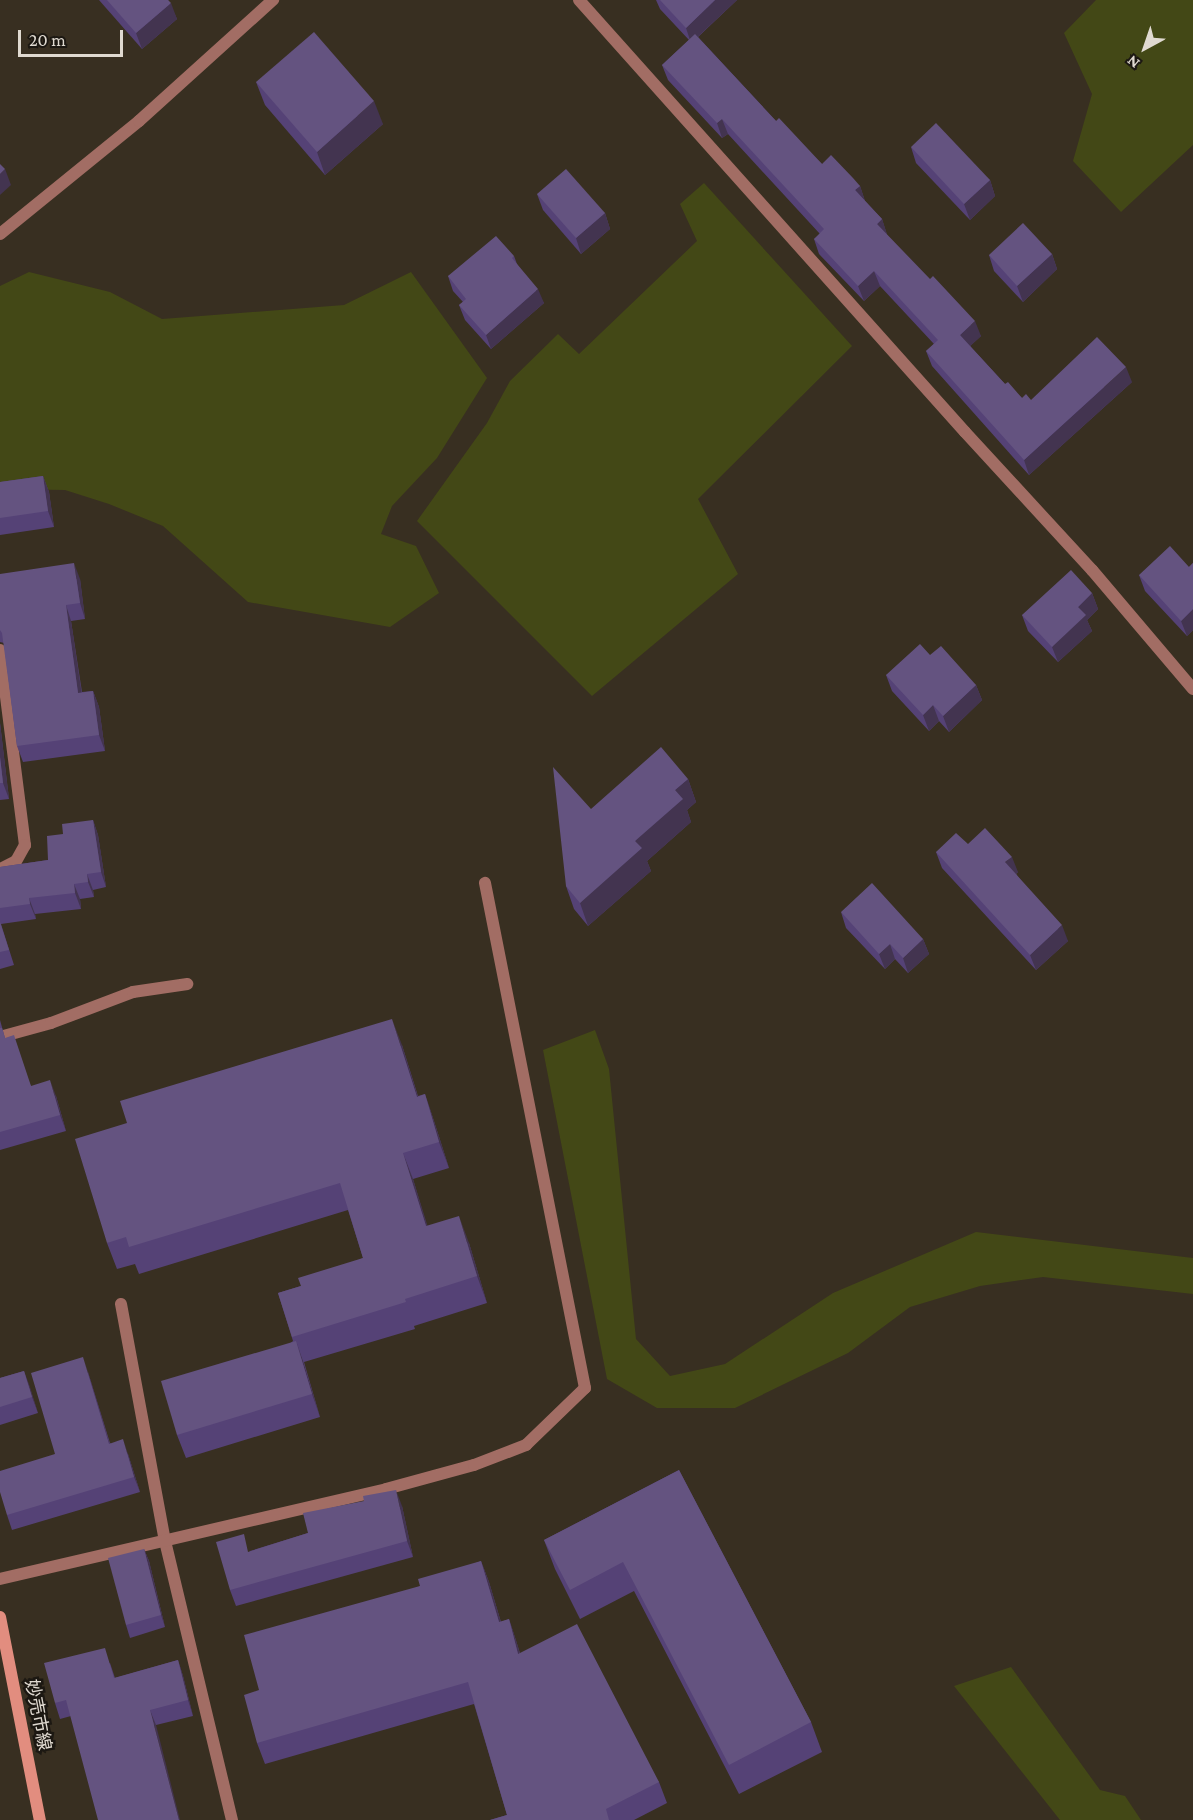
<!DOCTYPE html>
<meta charset="utf-8">
<style>
body{margin:0}
#map{position:relative;width:1193px;height:1820px;overflow:hidden;background:#382f21;font-family:"Crimson Pro","Noto Sans JP",serif}
div>[style]{position:absolute}
.green>*{inset:0;background:#434816}
.street>*{height:12px;margin:-6px;padding:0 6px;transform-origin:6px;border-radius:6px;background:#a26d64}
.secondary>*{height:12px;margin:-6px;padding:0 6px;transform-origin:6px;border-radius:6px;background:#e28d7f}
.wall>*{inset:0;background:#554276}
.shaded-wall>*{inset:0;background:#433450}
.building>*{inset:0;background:#645380}
span{translate:-50% -50%;white-space:nowrap;text-align:center;line-height:1.15;-webkit-text-stroke:5px #1c1812;paint-order:stroke}
.street-label{font-size:18px;color:#e0dad1}
.north{position:absolute;left:1115px;top:18px;width:60px;height:60px;-webkit-text-stroke:4px #1c1812;paint-order:stroke;rotate:220deg;font-size:16px;font-weight:700;line-height:24px;text-align:center;color:#e0dad1}
.north::after{content:'';display:block;margin:auto;width:21px;height:27px;background:#e0dad1;clip-path:polygon(50% 0,100% 100%,50% 72%,0 100%)}
.scale{position:absolute;left:18px;top:30px;width:105px;height:27px;box-sizing:border-box;border:3px solid #e0dad1;border-top:0;padding-left:8px;font-size:18px;line-height:21px;white-space:nowrap;color:#e0dad1;-webkit-text-stroke:4px #1c1812;paint-order:stroke}
</style>
<div id="map">
<div class="green">
<i style="clip-path:polygon(1096px 0,1193px 0,1193px 145px,1121px 212px,1073px 161px,1092px 94px,1064px 33px)"></i>
<i style="clip-path:polygon(704px 183px,852px 346px,698px 499px,738px 574px,592px 696px,417px 521px,487px 423px,510px 381px,558px 334px,579px 354px,697px 241px,680px 204px)"></i>
<i style="clip-path:polygon(29px 272px,110px 292px,162px 319px,344px 305px,411px 272px,487px 378px,437px 458px,392px 506px,381px 534px,416px 546px,439px 593px,390px 627px,248px 602px,163px 526px,109px 504px,65px 490px,0 489px,0 286px)"></i>
<i style="clip-path:polygon(595px 1030px,609px 1069px,636px 1339px,670px 1376px,725px 1364px,833px 1293px,976px 1232px,1193px 1258px,1193px 1294px,1043px 1277px,980px 1286px,910px 1307px,848px 1353px,735px 1408px,657px 1408px,607px 1379px,543px 1050px)"></i>
<i style="clip-path:polygon(1011px 1667px,1100px 1790px,1125px 1796px,1141px 1820px,1060px 1820px,954px 1686px)"></i>
</div>
<div class="street">
<i style="left:579px;top:0;width:579px;rotate:48.22deg"></i>
<i style="left:965px;top:432px;width:188px;rotate:47.4deg"></i>
<i style="left:1092px;top:570px;width:156px;rotate:49.7deg"></i>
<i style="left:0;top:234px;width:179px;rotate:-39.1deg"></i>
<i style="left:139px;top:121px;width:181px;rotate:-42.1deg"></i>
<i style="left:0;top:650px;width:197px;rotate:82.7deg"></i>
<i style="left:25px;top:845px;width:18px;rotate:119deg"></i>
<i style="left:16px;top:861px;width:18px;rotate:153deg"></i>
<i style="left:0;top:1037px;width:53px;rotate:-15.4deg"></i>
<i style="left:51px;top:1023px;width:88px;rotate:-20.7deg"></i>
<i style="left:133px;top:992px;width:55px;rotate:-8.4deg"></i>
<i style="left:121px;top:1304px;width:241px;rotate:79.5deg"></i>
<i style="left:165px;top:1541px;width:287px;rotate:76.5deg"></i>
<i style="left:0;top:1579px;width:396px;rotate:-13.1deg"></i>
<i style="left:386px;top:1489px;width:91px;rotate:-15.3deg"></i>
<i style="left:474px;top:1465px;width:56px;rotate:-21deg"></i>
<i style="left:526px;top:1445px;width:82px;rotate:-44deg"></i>
<i style="left:585px;top:1388px;width:515px;rotate:-101.2deg"></i>
</div>
<div class="secondary">
<i style="left:0;top:1617px;width:207px;rotate:78.9deg"></i>
</div>
<div class="wall">
<i style="clip-path:polygon(99px 0,168px 0,177px 19px,142px 49px)"></i>
<i style="clip-path:polygon(656px 0,737px 0,698px 37px,776px 121px,822px 164px,860px 186px,865px 201px,882px 219px,887px 235px,981px 336px,970px 346px,1005px 384px,1022px 398px,1031px 400px,1132px 382px,1029px 475px,932px 366px,926px 351px,934px 344px,880px 286px,864px 301px,819px 254px,814px 239px,820px 234px,728px 134px,722px 138px,668px 80px,662px 65px,689px 40px,660px 9px)"></i>
<i style="clip-path:polygon(256px 82px,383px 124px,325px 175px,265px 105px)"></i>
<i style="clip-path:polygon(911px 147px,990px 180px,995px 196px,970px 220px,916px 163px)"></i>
<i style="clip-path:polygon(537px 194px,605px 213px,610px 229px,581px 254px,543px 210px)"></i>
<i style="clip-path:polygon(1052px 254px,1057px 269px,1023px 302px,994px 271px,989px 255px)"></i>
<i style="clip-path:polygon(514px 256px,517px 264px,544px 303px,491px 349px,465px 320px,459px 305px,463px 302px,453px 291px,448px 276px)"></i>
<i style="clip-path:polygon(43px 476px,49px 492px,54px 527px,0 535px,0 482px)"></i>
<i style="clip-path:polygon(1193px 563px,1193px 630px,1187px 636px,1145px 591px,1139px 575px,1189px 567px)"></i>
<i style="clip-path:polygon(0 574px,80px 579px,85px 619px,71px 621px,82px 692px,93px 691px,99px 707px,105px 751px,23px 762px,17px 746px,4px 643px,0 642px)"></i>
<i style="clip-path:polygon(1092px 593px,1098px 609px,1087px 620px,1092px 631px,1058px 662px,1028px 631px,1022px 615px)"></i>
<i style="clip-path:polygon(930px 655px,976px 685px,982px 700px,949px 732px,939px 721px,929px 731px,892px 691px,886px 675px)"></i>
<i style="clip-path:polygon(0 723px,9px 799px,0 800px)"></i>
<i style="clip-path:polygon(688px 779px,696px 802px,687px 810px,691px 822px,647px 861px,651px 871px,588px 926px,574px 909px,566px 886px,591px 809px)"></i>
<i style="clip-path:polygon(93px 820px,98px 835px,106px 887px,93px 890px,94px 897px,80px 899px,81px 909px,35px 914px,36px 919px,1px 924px,14px 965px,0 969px,0 867px,48px 860px,63px 834px)"></i>
<i style="clip-path:polygon(968px 844px,1018px 872px,1016px 874px,1068px 941px,1036px 970px,942px 868px,936px 852px)"></i>
<i style="clip-path:polygon(841px 912px,923px 939px,929px 954px,908px 973px,895px 959px,885px 969px,846px 928px)"></i>
<i style="clip-path:polygon(0 1020px,5px 1038px,31px 1086px,56px 1096px,66px 1131px,0 1150px)"></i>
<i style="clip-path:polygon(402px 1045px,418px 1096px,425px 1094px,434px 1121px,449px 1168px,413px 1179px,427px 1226px,469px 1243px,487px 1303px,414px 1326px,415px 1329px,304px 1362px,320px 1417px,186px 1458px,177px 1435px,293px 1341px,278px 1293px,301px 1286px,363px 1258px,348px 1210px,139px 1274px,135px 1264px,117px 1269px,107px 1243px)"></i>
<i style="clip-path:polygon(24px 1371px,38px 1413px,0 1425px,0 1378px)"></i>
<i style="clip-path:polygon(88px 1372px,110px 1443px,128px 1454px,140px 1492px,12px 1530px,7px 1515px,55px 1454px)"></i>
<i style="clip-path:polygon(679px 1470px,811px 1722px,822px 1752px,739px 1794px,634px 1591px,580px 1619px,555px 1569px,544px 1540px)"></i>
<i style="clip-path:polygon(402px 1506px,413px 1557px,236px 1606px,230px 1590px,250px 1551px,308px 1533px)"></i>
<i style="clip-path:polygon(144px 1549px,149px 1561px,165px 1627px,130px 1638px,126px 1625px)"></i>
<i style="clip-path:polygon(481px 1561px,489px 1582px,501px 1622px,509px 1619px,520px 1653px,659px 1782px,667px 1803px,634px 1820px,490px 1820px,507px 1815px,474px 1704px,265px 1764px,257px 1743px,259px 1690px,420px 1586px)"></i>
<i style="clip-path:polygon(178px 1660px,183px 1676px,193px 1716px,156px 1725px,71px 1716px,60px 1719px,55px 1703px,110px 1663px,115px 1678px)"></i>
</div>
<div class="shaded-wall">
<i style="clip-path:polygon(715px 0,737px 0,691px 43px,686px 28px)"></i>
<i style="clip-path:polygon(171px 3px,177px 19px,142px 49px,136px 33px)"></i>
<i style="clip-path:polygon(374px 101px,383px 124px,325px 175px,317px 152px)"></i>
<i style="clip-path:polygon(722px 119px,728px 134px,722px 138px,717px 123px)"></i>
<i style="clip-path:polygon(5px 169px,11px 185px,0 195px,0 174px)"></i>
<i style="clip-path:polygon(990px 180px,995px 196px,970px 220px,964px 204px)"></i>
<i style="clip-path:polygon(860px 186px,865px 201px,855px 190px)"></i>
<i style="clip-path:polygon(605px 213px,610px 229px,581px 254px,576px 238px)"></i>
<i style="clip-path:polygon(882px 219px,887px 234px,882px 239px,877px 224px)"></i>
<i style="clip-path:polygon(1052px 254px,1057px 269px,1023px 302px,1017px 286px)"></i>
<i style="clip-path:polygon(874px 271px,880px 286px,864px 301px,858px 286px)"></i>
<i style="clip-path:polygon(538px 289px,544px 303px,491px 349px,486px 335px)"></i>
<i style="clip-path:polygon(975px 321px,981px 336px,966px 350px,960px 335px)"></i>
<i style="clip-path:polygon(1126px 367px,1132px 382px,1029px 475px,1024px 460px)"></i>
<i style="clip-path:polygon(43px 476px,49px 492px,54px 527px,48px 511px)"></i>
<i style="clip-path:polygon(74px 563px,80px 579px,85px 619px,80px 603px)"></i>
<i style="clip-path:polygon(1092px 593px,1098px 609px,1087px 620px,1092px 631px,1058px 662px,1052px 647px,1078px 607px)"></i>
<i style="clip-path:polygon(66px 605px,71px 621px,84px 709px,78px 693px)"></i>
<i style="clip-path:polygon(1193px 609px,1193px 630px,1187px 636px,1181px 621px)"></i>
<i style="clip-path:polygon(976px 685px,982px 700px,949px 732px,943px 716px)"></i>
<i style="clip-path:polygon(93px 691px,99px 707px,105px 751px,99px 735px)"></i>
<i style="clip-path:polygon(933px 705px,939px 721px,929px 731px,923px 715px)"></i>
<i style="clip-path:polygon(0 723px,9px 799px,3px 783px,0 757px)"></i>
<i style="clip-path:polygon(688px 779px,696px 802px,687px 810px,691px 822px,647px 861px,651px 871px,588px 926px,580px 903px,635px 841px,675px 790px)"></i>
<i style="clip-path:polygon(93px 820px,98px 835px,106px 887px,101px 872px)"></i>
<i style="clip-path:polygon(1012px 857px,1018px 872px,1011px 878px,1005px 862px)"></i>
<i style="clip-path:polygon(87px 874px,93px 890px,94px 897px,88px 882px)"></i>
<i style="clip-path:polygon(74px 884px,80px 899px,81px 909px,75px 893px)"></i>
<i style="clip-path:polygon(29px 898px,35px 914px,36px 919px,30px 904px)"></i>
<i style="clip-path:polygon(1062px 925px,1068px 941px,1036px 970px,1030px 955px)"></i>
<i style="clip-path:polygon(923px 939px,929px 954px,908px 973px,903px 958px)"></i>
<i style="clip-path:polygon(890px 944px,895px 959px,885px 969px,879px 954px)"></i>
<i style="clip-path:polygon(392px 1019px,402px 1045px,426px 1123px,417px 1097px)"></i>
<i style="clip-path:polygon(50px 1080px,56px 1096px,66px 1131px,60px 1115px)"></i>
<i style="clip-path:polygon(425px 1094px,434px 1121px,449px 1168px,439px 1142px)"></i>
<i style="clip-path:polygon(403px 1153px,413px 1179px,436px 1253px,426px 1226px)"></i>
<i style="clip-path:polygon(459px 1216px,469px 1243px,487px 1303px,477px 1276px)"></i>
<i style="clip-path:polygon(296px 1341px,304px 1364px,320px 1417px,312px 1394px)"></i>
<i style="clip-path:polygon(83px 1357px,88px 1372px,114px 1459px,109px 1444px)"></i>
<i style="clip-path:polygon(24px 1371px,30px 1387px,38px 1413px,32px 1397px)"></i>
<i style="clip-path:polygon(123px 1439px,128px 1454px,140px 1492px,134px 1477px)"></i>
<i style="clip-path:polygon(396px 1490px,402px 1506px,413px 1557px,407px 1541px)"></i>
<i style="clip-path:polygon(144px 1549px,149px 1561px,165px 1627px,161px 1615px)"></i>
<i style="clip-path:polygon(481px 1561px,489px 1582px,507px 1643px,499px 1622px)"></i>
<i style="clip-path:polygon(509px 1619px,516px 1640px,526px 1675px,518px 1654px)"></i>
<i style="clip-path:polygon(178px 1660px,183px 1676px,193px 1716px,188px 1700px)"></i>
<i style="clip-path:polygon(150px 1710px,156px 1725px,180px 1820px,179px 1820px)"></i>
</div>
<div class="building">
<i style="clip-path:polygon(107px 0,168px 0,171px 3px,136px 33px)"></i>
<i style="clip-path:polygon(660px 0,715px 0,686px 28px)"></i>
<i style="clip-path:polygon(314px 32px,374px 101px,317px 152px,256px 82px)"></i>
<i style="clip-path:polygon(695px 34px,776px 121px,779px 118px,822px 164px,831px 155px,853px 178px,860px 186px,855px 190px,882px 219px,877px 224px,930px 279px,933px 276px,975px 321px,960px 335px,1005px 384px,1008px 382px,1022px 398px,1026px 394px,1031px 400px,1097px 337px,1126px 367px,1024px 460px,926px 351px,938px 340px,874px 271px,858px 286px,814px 239px,824px 229px,722px 119px,717px 123px,662px 65px)"></i>
<i style="clip-path:polygon(936px 123px,990px 180px,964px 204px,911px 147px)"></i>
<i style="clip-path:polygon(0 164px,5px 169px,0 174px)"></i>
<i style="clip-path:polygon(566px 169px,605px 213px,576px 238px,537px 194px)"></i>
<i style="clip-path:polygon(1023px 223px,1052px 254px,1017px 286px,989px 255px)"></i>
<i style="clip-path:polygon(496px 236px,514px 256px,512px 258px,538px 289px,486px 335px,459px 305px,466px 299px,448px 276px)"></i>
<i style="clip-path:polygon(43px 476px,48px 511px,0 518px,0 482px)"></i>
<i style="clip-path:polygon(1170px 546px,1189px 567px,1193px 563px,1193px 609px,1181px 621px,1139px 575px)"></i>
<i style="clip-path:polygon(74px 563px,80px 603px,66px 605px,78px 693px,93px 691px,99px 735px,17px 746px,2px 633px,0 630px,0 574px)"></i>
<i style="clip-path:polygon(1071px 570px,1092px 593px,1078px 607px,1086px 615px,1052px 647px,1022px 615px)"></i>
<i style="clip-path:polygon(920px 644px,930px 655px,941px 646px,976px 685px,943px 716px,933px 705px,923px 715px,886px 675px)"></i>
<i style="clip-path:polygon(661px 747px,688px 779px,675px 790px,683px 799px,635px 841px,642px 848px,580px 903px,566px 886px,553px 767px,591px 809px)"></i>
<i style="clip-path:polygon(0 757px,3px 783px,0 783px)"></i>
<i style="clip-path:polygon(93px 820px,101px 872px,87px 874px,88px 882px,74px 884px,75px 893px,29px 898px,30px 904px,0 908px,0 867px,48px 860px,47px 836px,63px 834px,62px 824px)"></i>
<i style="clip-path:polygon(985px 828px,1012px 857px,1005px 862px,1062px 925px,1030px 955px,936px 852px,956px 833px,968px 844px)"></i>
<i style="clip-path:polygon(872px 883px,923px 939px,903px 958px,890px 944px,879px 954px,841px 912px)"></i>
<i style="clip-path:polygon(0 922px,9px 950px,0 952px)"></i>
<i style="clip-path:polygon(392px 1019px,417px 1097px,425px 1094px,439px 1142px,403px 1153px,426px 1226px,459px 1216px,477px 1276px,405px 1299px,406px 1302px,292px 1337px,278px 1293px,301px 1286px,298px 1278px,363px 1258px,340px 1183px,129px 1247px,126px 1237px,107px 1243px,75px 1139px,127px 1123px,120px 1101px)"></i>
<i style="clip-path:polygon(0 1028px,2px 1028px,5px 1038px,14px 1035px,31px 1086px,50px 1080px,60px 1115px,0 1132px)"></i>
<i style="clip-path:polygon(296px 1341px,312px 1394px,177px 1435px,161px 1381px)"></i>
<i style="clip-path:polygon(83px 1357px,109px 1444px,123px 1439px,134px 1477px,7px 1515px,0 1492px,0 1471px,55px 1454px,31px 1373px)"></i>
<i style="clip-path:polygon(24px 1371px,32px 1397px,0 1407px,0 1378px)"></i>
<i style="clip-path:polygon(679px 1470px,811px 1722px,729px 1765px,623px 1562px,570px 1590px,544px 1540px)"></i>
<i style="clip-path:polygon(396px 1490px,407px 1541px,230px 1590px,216px 1542px,244px 1534px,248px 1552px,308px 1533px,303px 1513px,364px 1501px,363px 1496px)"></i>
<i style="clip-path:polygon(144px 1549px,161px 1615px,126px 1625px,108px 1558px)"></i>
<i style="clip-path:polygon(481px 1561px,499px 1622px,509px 1619px,518px 1654px,577px 1624px,659px 1782px,606px 1809px,609px 1820px,490px 1820px,507px 1815px,468px 1682px,257px 1743px,244px 1695px,259px 1690px,244px 1635px,420px 1586px,418px 1579px)"></i>
<i style="clip-path:polygon(105px 1648px,114px 1678px,178px 1660px,188px 1700px,150px 1710px,179px 1820px,98px 1820px,66px 1700px,55px 1703px,44px 1663px)"></i>
</div>
<div class="street-label">
<span style="left:38px;top:1715px;rotate:79deg">妙売市線</span>
</div>
<div class="north">N</div>
<div class="scale">20 m</div>
</div>
